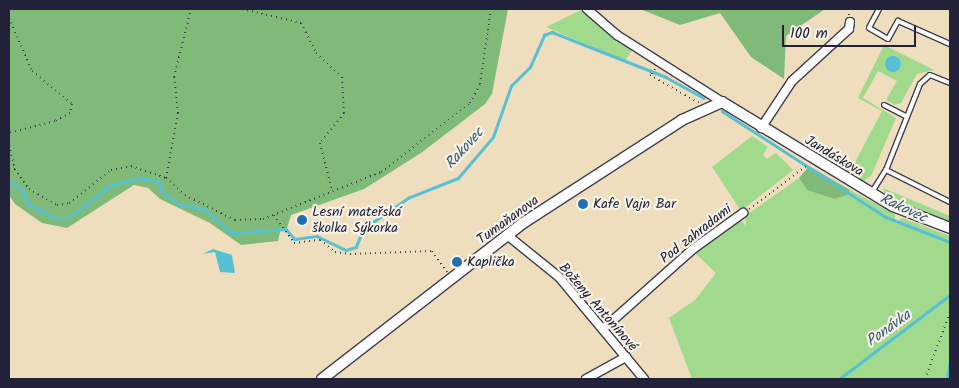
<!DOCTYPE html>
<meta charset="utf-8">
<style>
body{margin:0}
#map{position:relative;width:959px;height:388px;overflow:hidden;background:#efdebe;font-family:Kalam,sans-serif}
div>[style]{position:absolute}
.green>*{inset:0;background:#a1da8d}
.forest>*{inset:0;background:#80ba78}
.water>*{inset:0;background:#57c1d3}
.round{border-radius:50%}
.stream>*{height:2.5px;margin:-1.25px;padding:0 1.25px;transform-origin:1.25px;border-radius:1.25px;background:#57c1d3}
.path>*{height:2px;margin-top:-1px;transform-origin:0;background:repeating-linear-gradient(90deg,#413e4f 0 1px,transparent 0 5px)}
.roads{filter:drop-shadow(1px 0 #413e4f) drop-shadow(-1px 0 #413e4f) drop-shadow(0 1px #413e4f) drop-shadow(0 -1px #413e4f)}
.lane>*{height:4px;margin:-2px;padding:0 2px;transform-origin:2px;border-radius:2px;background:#fff}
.street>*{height:8px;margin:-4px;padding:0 4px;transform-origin:4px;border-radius:4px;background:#fff}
.secondary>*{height:10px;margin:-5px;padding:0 5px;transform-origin:5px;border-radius:5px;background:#fff}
.dots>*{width:14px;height:14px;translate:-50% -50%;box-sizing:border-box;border:2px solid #f7f3e8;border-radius:50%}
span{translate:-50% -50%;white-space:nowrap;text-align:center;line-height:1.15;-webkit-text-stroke:4.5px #f7f3e8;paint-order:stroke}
.street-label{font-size:14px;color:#22223b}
.poi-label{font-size:14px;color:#22223b}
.left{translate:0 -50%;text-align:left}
.water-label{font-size:15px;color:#355a70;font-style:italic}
.frame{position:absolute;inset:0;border:10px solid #22223b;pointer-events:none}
.scale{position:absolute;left:782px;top:25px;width:134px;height:22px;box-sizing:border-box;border:2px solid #22223b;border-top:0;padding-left:6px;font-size:15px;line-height:18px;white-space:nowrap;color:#22223b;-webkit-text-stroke:4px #f7f3e8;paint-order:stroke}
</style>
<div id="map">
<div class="green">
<i style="clip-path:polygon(581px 10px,633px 49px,625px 61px,546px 27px)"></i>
<i style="clip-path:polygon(884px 45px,934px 70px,917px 74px,901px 103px,895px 105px,886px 100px,897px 81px,878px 71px,863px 98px,896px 118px,871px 176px,861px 183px,850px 172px,882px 111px,858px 98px)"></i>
<i style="clip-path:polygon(752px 136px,768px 147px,763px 155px,767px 159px,776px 153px,793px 170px,741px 211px,712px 167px)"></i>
<i style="clip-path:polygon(799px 178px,807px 190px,834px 199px,850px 190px,895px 214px,895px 222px,902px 218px,950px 236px,950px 379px,692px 379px,669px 318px,695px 300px,716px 273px,695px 253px,741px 220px,746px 226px,745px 216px)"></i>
<i style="clip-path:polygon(883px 188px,950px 216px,950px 223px,887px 197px)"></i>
</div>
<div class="forest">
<i style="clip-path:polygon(9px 9px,508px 9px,492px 94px,485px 104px,421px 153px,364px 189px,291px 215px,287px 228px,281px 228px,278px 241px,241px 245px,210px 223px,160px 199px,148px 188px,134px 185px,67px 228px,42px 223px,15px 204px,9px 195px)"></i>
<i style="clip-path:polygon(640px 9px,825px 9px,786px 36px,784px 79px,751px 57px,720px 13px,680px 25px)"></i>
<i style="clip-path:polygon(809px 166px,850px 190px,847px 195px,834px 199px,807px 190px,799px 178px)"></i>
</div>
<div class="water">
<i class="round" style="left:885px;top:56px;width:16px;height:16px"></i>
<i style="clip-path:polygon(213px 249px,232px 255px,235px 273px,220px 272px,215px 252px,203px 254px)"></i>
</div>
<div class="stream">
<i style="left:722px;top:111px;width:195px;rotate:32.9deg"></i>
<i style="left:886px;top:217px;width:69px;rotate:21.3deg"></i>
<i style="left:9px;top:181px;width:15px;rotate:32deg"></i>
<i style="left:22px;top:189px;width:15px;rotate:70deg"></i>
<i style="left:27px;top:203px;width:32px;rotate:28deg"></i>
<i style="left:55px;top:218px;width:14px"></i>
<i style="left:69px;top:218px;width:51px;rotate:-38.7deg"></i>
<i style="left:109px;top:186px;width:30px;rotate:-15deg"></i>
<i style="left:138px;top:178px;width:21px;rotate:8deg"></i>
<i style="left:159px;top:181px;width:10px;rotate:73deg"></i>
<i style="left:162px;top:191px;width:23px;rotate:38deg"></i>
<i style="left:180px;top:205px;width:24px;rotate:9deg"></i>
<i style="left:204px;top:209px;width:37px;rotate:41deg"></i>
<i style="left:232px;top:233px;width:54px;rotate:-4.2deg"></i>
<i style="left:286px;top:229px;width:13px;rotate:48deg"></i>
<i style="left:295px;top:239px;width:22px;rotate:-8deg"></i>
<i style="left:317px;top:236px;width:32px;rotate:26deg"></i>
<i style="left:346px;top:250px;width:10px;rotate:-17deg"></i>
<i style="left:356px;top:247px;width:19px;rotate:-69deg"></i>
<i style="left:363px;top:229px;width:55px;rotate:-34.6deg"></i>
<i style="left:408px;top:198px;width:54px;rotate:-21.8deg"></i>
<i style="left:458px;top:178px;width:54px;rotate:-49.5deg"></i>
<i style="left:493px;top:137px;width:54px;rotate:-70.6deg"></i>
<i style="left:511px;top:86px;width:27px;rotate:-45deg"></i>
<i style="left:530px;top:67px;width:35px;rotate:-66deg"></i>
<i style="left:544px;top:35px;width:9px;rotate:-21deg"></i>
<i style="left:552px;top:32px;width:123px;rotate:21.5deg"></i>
<i style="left:666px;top:77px;width:43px;rotate:28.9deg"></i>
<i style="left:839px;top:379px;width:139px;rotate:-37.1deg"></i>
<i style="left:947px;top:379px;width:19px;rotate:-81deg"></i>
</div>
<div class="path">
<i style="left:242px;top:9px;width:61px;rotate:13.3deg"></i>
<i style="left:301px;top:23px;width:34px;rotate:63deg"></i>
<i style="left:316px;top:53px;width:35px;rotate:43deg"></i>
<i style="left:342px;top:77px;width:36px;rotate:87deg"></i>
<i style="left:344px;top:113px;width:38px;rotate:129deg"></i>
<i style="left:320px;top:143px;width:49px;rotate:75.7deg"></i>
<i style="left:849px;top:9px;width:6px;rotate:90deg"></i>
<i style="left:9px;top:18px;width:58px;rotate:66.5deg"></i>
<i style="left:32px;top:71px;width:52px;rotate:39.5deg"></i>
<i style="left:72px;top:104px;width:9px;rotate:103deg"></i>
<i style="left:70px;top:113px;width:17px;rotate:152deg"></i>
<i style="left:55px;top:121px;width:48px;rotate:165.4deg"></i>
<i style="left:655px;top:69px;width:8px;rotate:130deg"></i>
<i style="left:650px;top:75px;width:56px;rotate:29.7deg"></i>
<i style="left:9px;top:145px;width:25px;rotate:76deg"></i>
<i style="left:15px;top:169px;width:24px;rotate:55deg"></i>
<i style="left:29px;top:189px;width:32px;rotate:30deg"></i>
<i style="left:57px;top:205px;width:12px;rotate:-9deg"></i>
<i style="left:69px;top:203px;width:53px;rotate:-38.2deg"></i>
<i style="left:111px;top:170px;width:20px;rotate:-11deg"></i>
<i style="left:131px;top:166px;width:37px;rotate:19deg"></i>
<i style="left:166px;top:178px;width:25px;rotate:42deg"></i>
<i style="left:185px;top:195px;width:56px;rotate:26.6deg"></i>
<i style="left:235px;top:220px;width:28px;rotate:-2deg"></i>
<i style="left:263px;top:219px;width:127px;rotate:-21.7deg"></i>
<i style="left:381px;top:172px;width:113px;rotate:-37.8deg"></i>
<i style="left:470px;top:103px;width:21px;rotate:-62deg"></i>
<i style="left:480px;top:84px;width:76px;rotate:-81.7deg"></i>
<i style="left:9px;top:169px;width:6px"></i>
<i style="left:166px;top:178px;width:66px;rotate:-79.5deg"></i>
<i style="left:178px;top:113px;width:36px;rotate:-96deg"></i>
<i style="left:174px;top:77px;width:70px;rotate:-76deg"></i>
<i style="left:749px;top:209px;width:73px;rotate:-37.2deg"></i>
<i style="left:274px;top:215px;width:34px;rotate:54deg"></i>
<i style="left:294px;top:243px;width:26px;rotate:-7deg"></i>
<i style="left:320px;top:240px;width:19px;rotate:39deg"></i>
<i style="left:335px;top:252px;width:15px;rotate:8deg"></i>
<i style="left:350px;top:254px;width:82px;rotate:-2.1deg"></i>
<i style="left:432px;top:251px;width:26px;rotate:54deg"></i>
<i style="left:925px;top:379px;width:72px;rotate:-69.5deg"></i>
</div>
<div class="roads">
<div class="lane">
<i style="left:879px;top:9px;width:21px;rotate:118deg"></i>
<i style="left:869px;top:28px;width:22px;rotate:30deg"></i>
<i style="left:888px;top:39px;width:21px;rotate:-61deg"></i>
<i style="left:898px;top:21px;width:57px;rotate:23.9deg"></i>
<i style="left:884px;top:105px;width:25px;rotate:27deg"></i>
<i style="left:886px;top:170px;width:72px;rotate:26.6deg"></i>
<i style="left:872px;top:192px;width:26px;rotate:-58deg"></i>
<i style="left:886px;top:170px;width:92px;rotate:-68.4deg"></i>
<i style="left:920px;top:84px;width:13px;rotate:-42deg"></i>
<i style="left:930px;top:75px;width:22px;rotate:22deg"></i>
</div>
<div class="street">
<i style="left:587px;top:9px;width:40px;rotate:41deg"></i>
<i style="left:617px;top:35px;width:125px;rotate:32.5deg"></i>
<i style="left:761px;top:128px;width:56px;rotate:-56.6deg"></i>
<i style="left:792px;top:81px;width:77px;rotate:-42.4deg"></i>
<i style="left:849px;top:29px;width:7px;rotate:-82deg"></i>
<i style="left:507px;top:235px;width:67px;rotate:38.9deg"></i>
<i style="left:559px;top:277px;width:133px;rotate:50.2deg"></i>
<i style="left:603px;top:329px;width:120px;rotate:-41.6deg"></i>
<i style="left:693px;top:249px;width:62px;rotate:-35.8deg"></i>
<i style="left:586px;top:379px;width:46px;rotate:-28.8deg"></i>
</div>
<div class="secondary">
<i style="left:322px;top:379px;width:254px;rotate:-37.8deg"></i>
<i style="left:523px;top:223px;width:189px;rotate:-32.9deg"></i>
<i style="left:682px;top:120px;width:44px;rotate:-24.2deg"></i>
<i style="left:722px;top:102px;width:200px;rotate:31.3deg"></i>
<i style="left:893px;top:206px;width:61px;rotate:21.1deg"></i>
</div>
</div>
<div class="dots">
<i style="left:583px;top:204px;background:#1f6fb2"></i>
<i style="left:302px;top:220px;background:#1f6fb2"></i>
<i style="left:457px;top:262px;background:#1f6fb2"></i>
</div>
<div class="street-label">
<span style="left:834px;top:156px;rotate:31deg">Jandáskova</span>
<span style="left:508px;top:220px;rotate:-36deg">Tumaňanova</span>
<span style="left:696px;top:234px;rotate:-38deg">Pod zahradami</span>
<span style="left:598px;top:307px;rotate:49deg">Boženy Antonínové</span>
</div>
<div class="poi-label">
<span class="left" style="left:593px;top:204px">Kafe Vajn Bar</span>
<span class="left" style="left:312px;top:220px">Lesní mateřská<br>školka Sýkorka</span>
<span class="left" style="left:467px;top:262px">Kaplička</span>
</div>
<div class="water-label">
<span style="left:465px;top:149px;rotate:-48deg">Rakovec</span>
<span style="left:903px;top:209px;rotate:25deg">Rakovec</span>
<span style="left:889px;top:329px;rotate:-36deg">Ponávka</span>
</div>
<div class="frame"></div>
<div class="scale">100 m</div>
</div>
